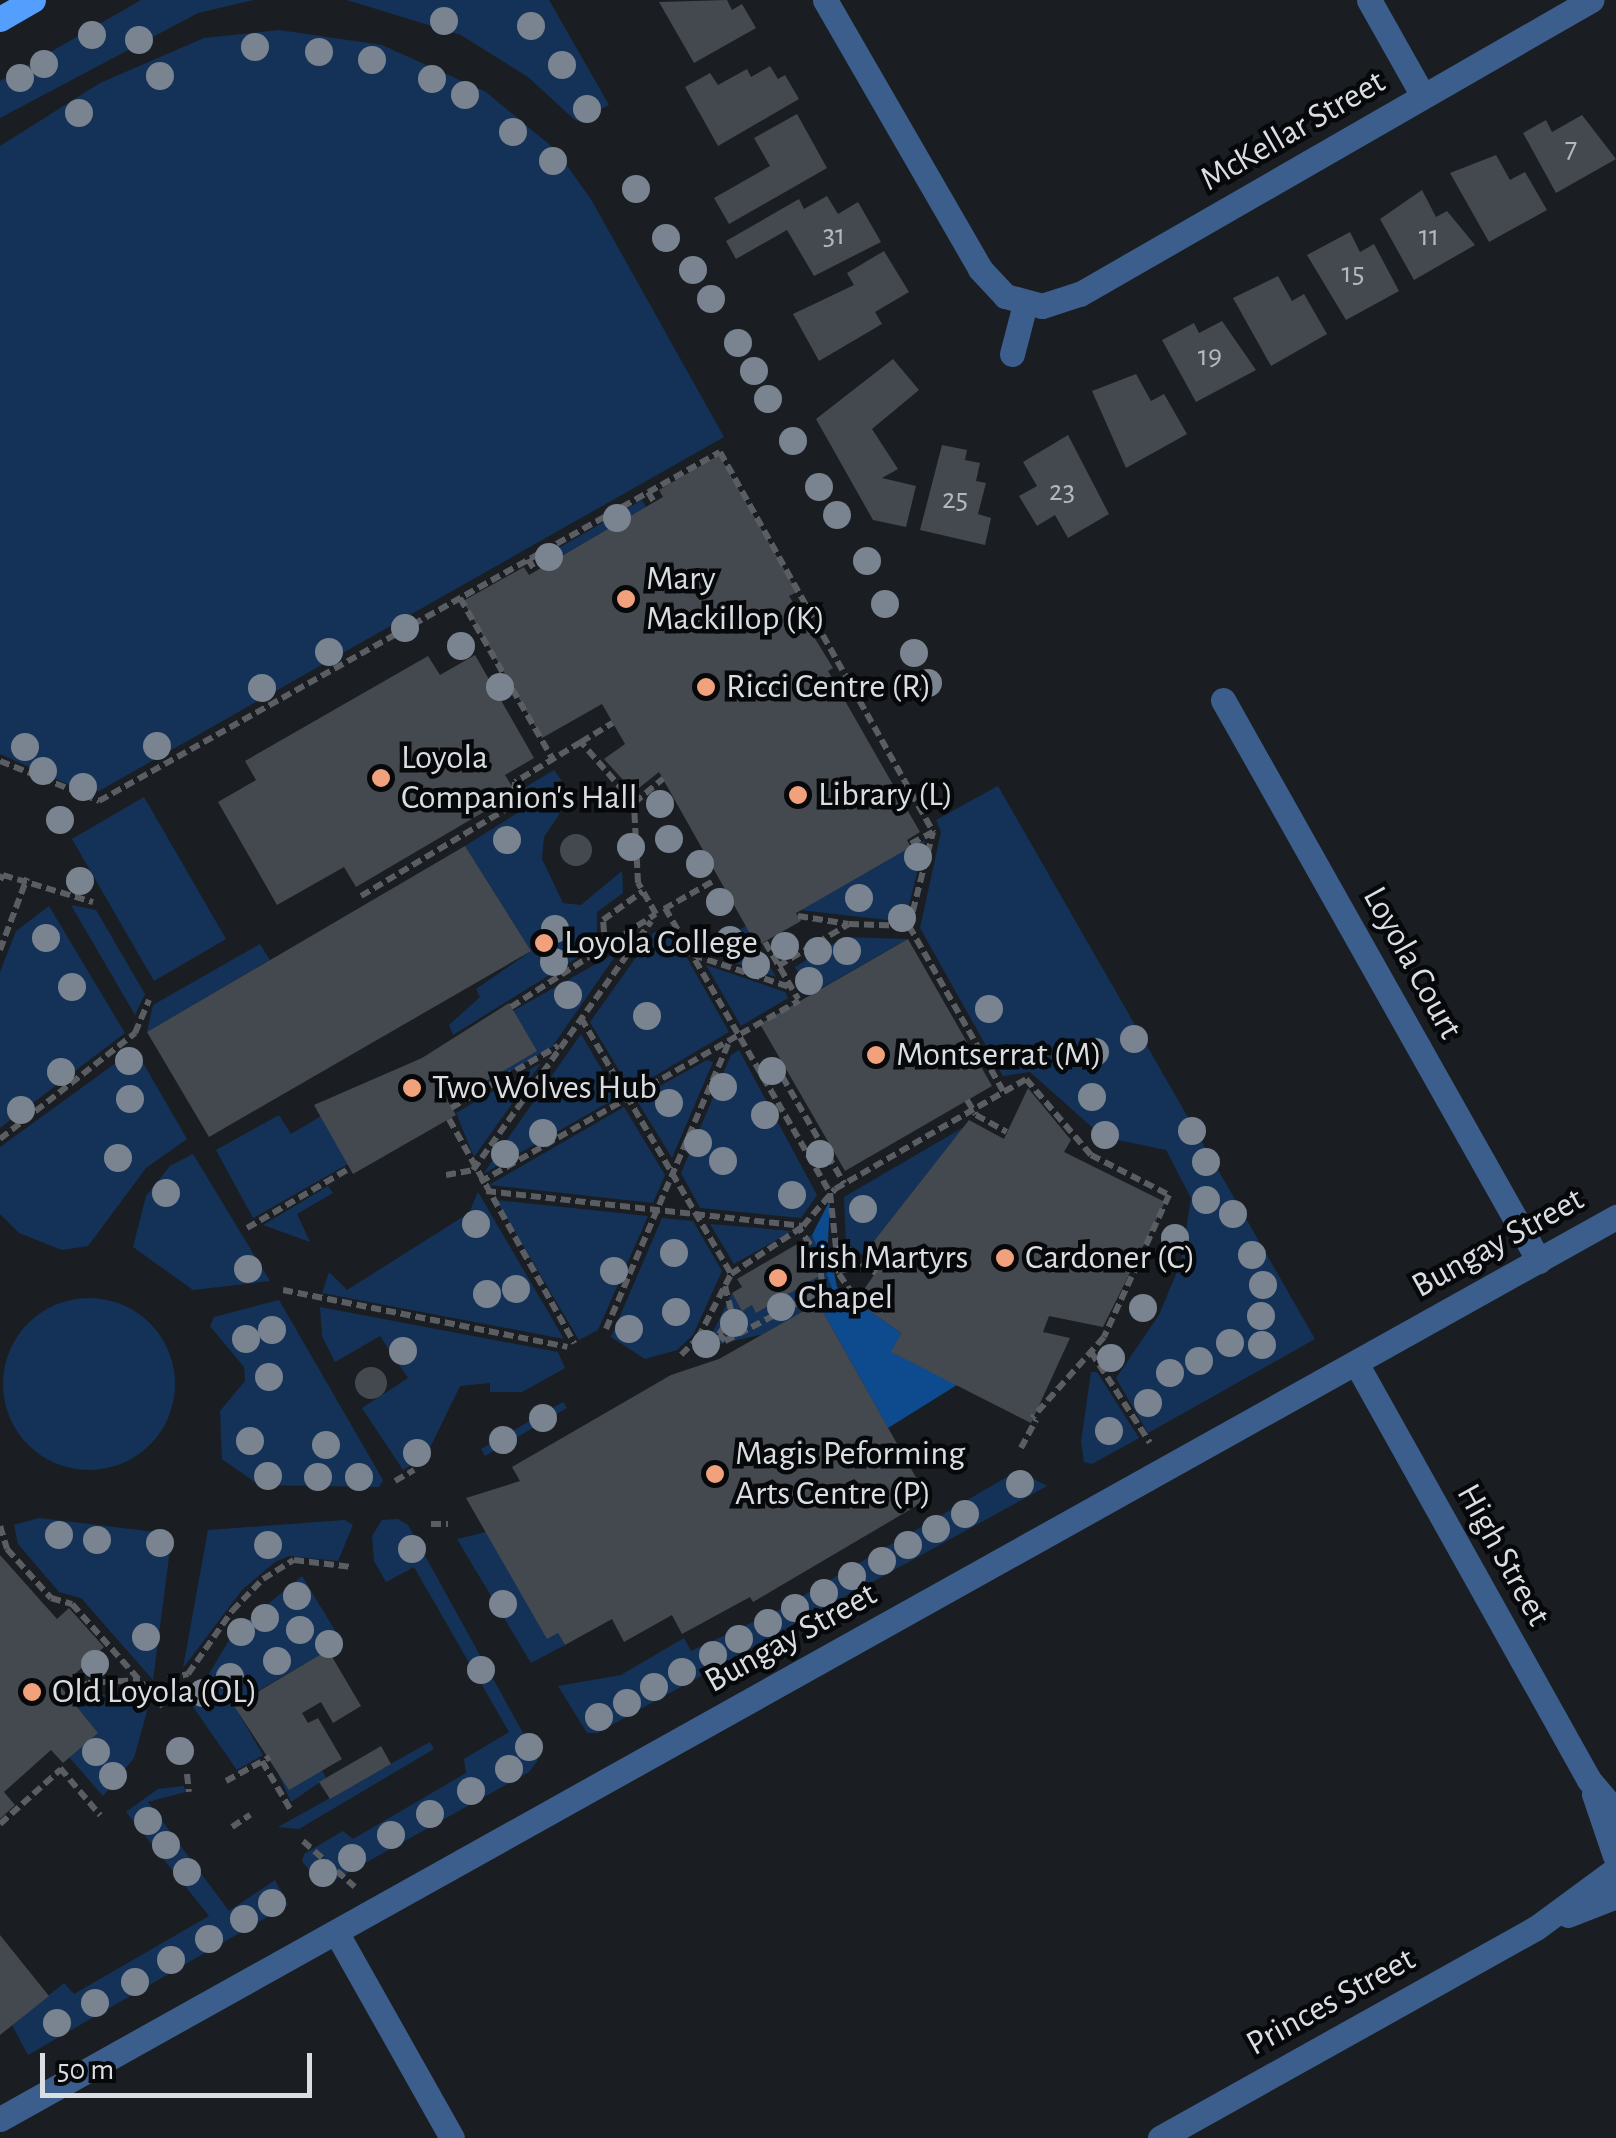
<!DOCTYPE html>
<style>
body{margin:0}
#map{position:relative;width:1616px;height:2138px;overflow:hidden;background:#1a1e23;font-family:"Alegreya Sans",sans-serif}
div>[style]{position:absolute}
.green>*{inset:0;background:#143258}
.round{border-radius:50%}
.forest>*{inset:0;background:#0e4a8e}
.building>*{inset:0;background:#44494f}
.path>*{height:6px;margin-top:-3px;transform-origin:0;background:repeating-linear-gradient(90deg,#5a5e63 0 10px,transparent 0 15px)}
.minor>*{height:25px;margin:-12.5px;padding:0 12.5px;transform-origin:12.5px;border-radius:12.5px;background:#3c5e8c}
.primary>*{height:25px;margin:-12.5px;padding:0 12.5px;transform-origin:12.5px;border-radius:12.5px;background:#549efd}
.trees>*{width:28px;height:28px;margin:-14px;border-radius:50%;background:#7a8491}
.dots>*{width:28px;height:28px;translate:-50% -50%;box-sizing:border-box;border:5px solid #06080a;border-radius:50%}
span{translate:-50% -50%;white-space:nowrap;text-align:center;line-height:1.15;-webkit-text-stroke:9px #06080a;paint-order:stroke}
.number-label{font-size:30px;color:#b4b8bc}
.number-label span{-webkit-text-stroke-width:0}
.street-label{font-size:35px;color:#dadde1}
.poi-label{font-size:35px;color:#dadde1}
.left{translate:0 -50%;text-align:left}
.scale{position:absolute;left:40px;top:2053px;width:272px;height:45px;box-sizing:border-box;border:5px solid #dadde1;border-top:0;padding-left:12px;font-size:30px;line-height:35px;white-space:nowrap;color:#dadde1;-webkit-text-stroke:8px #06080a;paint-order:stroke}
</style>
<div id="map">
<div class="green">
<i style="clip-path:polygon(141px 0,254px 0,198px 13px,0 118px,0 81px)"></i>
<i style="clip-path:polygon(347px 0,549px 0,609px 105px,576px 121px,528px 77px,461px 35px)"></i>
<i style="clip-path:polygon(279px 30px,382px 45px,486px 92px,556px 150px,592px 201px,724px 437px,99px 791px,74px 787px,0 754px,0 146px,100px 83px,204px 38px)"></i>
<i style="clip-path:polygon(642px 500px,646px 507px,542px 567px,538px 560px)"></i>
<i style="clip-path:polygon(554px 770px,572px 795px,544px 837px,542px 859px,563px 903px,581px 905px,622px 871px,623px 893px,597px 912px,597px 943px,585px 953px,453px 1035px,449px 1025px,480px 997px,476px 989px,531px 951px,465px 846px,524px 809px,516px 793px)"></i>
<i style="clip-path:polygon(998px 786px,1315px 1339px,1148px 1433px,1116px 1378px,1159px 1315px,1181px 1262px,1191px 1198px,1166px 1150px,1103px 1137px,1030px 1072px,1003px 1076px,920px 928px,941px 832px,936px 820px)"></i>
<i style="clip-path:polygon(144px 797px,226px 939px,154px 981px,72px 839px)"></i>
<i style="clip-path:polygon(925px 840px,905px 922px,800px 910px,911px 847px)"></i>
<i style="clip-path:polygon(71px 905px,96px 910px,145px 994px,135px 1015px)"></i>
<i style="clip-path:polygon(49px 906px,125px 1033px,0 1128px,0 972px,16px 931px)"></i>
<i style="clip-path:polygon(746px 926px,776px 977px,703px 952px)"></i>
<i style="clip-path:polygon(654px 932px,674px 935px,729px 1032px,631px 1090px,590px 1022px)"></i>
<i style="clip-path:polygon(844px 937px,908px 939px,811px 994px,795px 967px)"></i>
<i style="clip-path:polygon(260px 944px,270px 960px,147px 1032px,153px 1005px)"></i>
<i style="clip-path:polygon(610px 956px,614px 958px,552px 1047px,451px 1106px,513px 1011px)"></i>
<i style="clip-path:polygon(706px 965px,785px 992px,788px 998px,741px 1026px)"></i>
<i style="clip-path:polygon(581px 1034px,618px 1097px,483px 1174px)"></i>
<i style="clip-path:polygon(135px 1049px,187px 1139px,146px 1168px,88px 1246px,62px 1250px,19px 1233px,0 1214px,0 1147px)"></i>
<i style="clip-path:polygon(739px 1050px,817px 1195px,801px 1218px,700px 1208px,681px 1173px,731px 1055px)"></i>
<i style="clip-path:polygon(707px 1060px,713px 1062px,672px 1158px,636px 1099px)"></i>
<i style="clip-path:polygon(541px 1063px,474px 1157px,456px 1113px)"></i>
<i style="clip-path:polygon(624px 1107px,665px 1175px,653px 1203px,489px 1185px)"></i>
<i style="clip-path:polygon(279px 1115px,291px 1134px,321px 1116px,348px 1164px,253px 1218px,216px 1150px)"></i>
<i style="clip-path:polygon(964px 1127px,863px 1255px,846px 1242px,844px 1197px)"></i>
<i style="clip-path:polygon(193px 1154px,270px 1281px,193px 1290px,133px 1247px,146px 1196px,170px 1166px)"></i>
<i style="clip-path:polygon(328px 1186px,333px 1193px,297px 1214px,310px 1242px,263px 1225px)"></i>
<i style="clip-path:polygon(478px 1192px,564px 1339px,322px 1293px,329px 1272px,347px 1290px,469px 1213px)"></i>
<i style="clip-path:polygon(496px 1200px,648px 1216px,598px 1330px,579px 1340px)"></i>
<i style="clip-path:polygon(662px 1218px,693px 1221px,722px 1271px,693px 1335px,677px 1350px,645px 1359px,611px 1337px)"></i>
<i style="clip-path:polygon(710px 1224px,792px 1231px,734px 1264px)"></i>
<i style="clip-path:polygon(812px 1235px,834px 1294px,764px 1334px,716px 1345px,710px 1338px,732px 1293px,742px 1310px,752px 1305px,757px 1312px,819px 1275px,799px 1243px)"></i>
<i class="round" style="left:3px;top:1298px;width:172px;height:172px"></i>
<i style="clip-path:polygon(279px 1300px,383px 1480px,379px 1487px,259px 1485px,222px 1459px,220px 1411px,245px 1381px,244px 1367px,210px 1326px,214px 1317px)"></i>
<i style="clip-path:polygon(320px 1307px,558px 1352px,565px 1368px,522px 1392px,490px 1392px,490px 1383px,460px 1386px,426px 1456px,403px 1470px,362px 1408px,408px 1378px,380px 1336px,335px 1362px,322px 1336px)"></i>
<i style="clip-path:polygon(1091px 1372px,1097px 1372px,1139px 1438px,1092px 1464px,1084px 1462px,1081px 1442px)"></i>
<i style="clip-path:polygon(563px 1402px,567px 1408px,485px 1456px,481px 1449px)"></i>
<i style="clip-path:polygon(1024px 1474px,1047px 1486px,597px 1733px,587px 1733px,558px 1686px,621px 1675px,684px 1638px,691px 1651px,775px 1612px,1007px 1477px)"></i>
<i style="clip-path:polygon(39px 1518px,172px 1534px,153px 1680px,81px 1598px,59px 1592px,18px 1544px,14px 1525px)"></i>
<i style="clip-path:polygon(398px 1519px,408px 1525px,538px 1760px,529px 1772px,322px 1887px,302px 1861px,304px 1854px,343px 1831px,353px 1839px,466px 1773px,464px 1759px,509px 1732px,414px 1567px,386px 1582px,374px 1561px,372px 1536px,382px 1520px)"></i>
<i style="clip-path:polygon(345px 1520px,353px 1525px,338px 1561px,289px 1556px,275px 1562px,242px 1590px,183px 1668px,208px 1530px)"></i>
<i style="clip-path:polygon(486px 1532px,548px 1638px,558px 1633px,565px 1645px,531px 1663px,457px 1539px)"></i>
<i style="clip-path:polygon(302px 1576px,342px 1642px,234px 1705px,263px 1755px,237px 1770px,191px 1704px,234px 1632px)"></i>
<i style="clip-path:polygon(95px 1695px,140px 1695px,149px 1704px,134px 1758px,103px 1796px,69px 1757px,98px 1733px,78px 1708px)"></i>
<i style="clip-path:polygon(430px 1742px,434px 1749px,299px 1829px,278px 1827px)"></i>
<i style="clip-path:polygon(272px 1760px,322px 1770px,326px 1778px,291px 1802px)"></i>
<i style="clip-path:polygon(184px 1786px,185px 1792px,148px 1802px,229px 1911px,275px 1880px,288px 1905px,28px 2055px,12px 2025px,64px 1983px,74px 1994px,209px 1916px,126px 1812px,158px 1789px)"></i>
</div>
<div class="forest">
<i style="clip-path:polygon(830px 1200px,828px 1243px,837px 1287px,901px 1333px,892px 1352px,957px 1385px,888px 1428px,818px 1303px,834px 1294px,812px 1235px)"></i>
</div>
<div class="building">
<i style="clip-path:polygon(727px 0,732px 10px,742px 4px,756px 28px,694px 63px,659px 2px)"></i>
<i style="clip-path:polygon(770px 66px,778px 79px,785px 75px,799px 99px,718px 146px,685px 87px,710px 73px,718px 85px,747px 69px,751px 77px)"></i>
<i style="clip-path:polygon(797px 114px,827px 168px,729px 224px,714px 198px,770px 166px,754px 138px)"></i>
<i style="clip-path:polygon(1582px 115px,1616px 159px,1556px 193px,1523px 133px,1546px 120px,1552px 132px)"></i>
<i style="clip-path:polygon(1496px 155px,1510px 180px,1525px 172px,1547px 210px,1489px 242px,1450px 173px)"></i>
<i style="clip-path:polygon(1422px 190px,1436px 217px,1447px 211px,1475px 245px,1414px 280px,1380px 219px)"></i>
<i style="clip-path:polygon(827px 196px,838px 214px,858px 202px,881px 242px,814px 276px,787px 230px,736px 259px,726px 241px,799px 199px,804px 209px)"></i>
<i style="clip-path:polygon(1350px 232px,1360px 252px,1374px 244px,1399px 291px,1346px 320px,1307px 255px)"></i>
<i style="clip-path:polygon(884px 251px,909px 292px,875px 312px,882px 324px,819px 361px,793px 314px,854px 285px,847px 273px)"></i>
<i style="clip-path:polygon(1278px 276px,1292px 301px,1304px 294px,1327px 334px,1271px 366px,1233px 298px)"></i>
<i style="clip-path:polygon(1222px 321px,1256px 370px,1196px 402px,1162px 340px,1194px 323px,1199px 333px)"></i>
<i style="clip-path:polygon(893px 359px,919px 390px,872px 429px,898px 469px,882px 478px,916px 486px,906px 527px,873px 520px,816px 419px)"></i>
<i style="clip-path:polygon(1136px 374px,1151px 401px,1164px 394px,1187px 434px,1126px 468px,1092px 391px)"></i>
<i style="clip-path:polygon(1068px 435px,1109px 514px,1068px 538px,1055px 515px,1037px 526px,1019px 496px,1037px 486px,1023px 462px)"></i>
<i style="clip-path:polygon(942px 445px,967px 450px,965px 460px,980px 463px,976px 481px,986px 483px,978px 514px,991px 518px,985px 545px,920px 530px)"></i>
<i style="clip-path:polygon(719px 455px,797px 592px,789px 596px,833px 668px,828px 671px,920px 832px,907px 840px,911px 847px,796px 913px,801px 921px,757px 946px,659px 772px,634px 792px,604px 759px,625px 744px,602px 704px,542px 738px,463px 601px,524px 567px,529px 575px,663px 497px,659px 490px)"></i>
<i style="clip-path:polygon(475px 655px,534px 758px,505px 775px,516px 793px,356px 887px,344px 867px,277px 905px,218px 802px,256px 780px,245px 761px,428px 656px,440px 675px)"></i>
<i class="round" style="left:560px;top:834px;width:32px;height:32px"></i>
<i style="clip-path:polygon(465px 846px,531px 951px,209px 1137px,147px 1032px)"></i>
<i style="clip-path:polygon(908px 939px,992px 1086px,845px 1171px,760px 1024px)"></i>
<i style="clip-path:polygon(509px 1003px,537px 1051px,449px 1103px,456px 1115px,353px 1174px,314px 1105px,422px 1058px)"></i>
<i style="clip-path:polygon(1028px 1088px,1071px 1140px,1064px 1152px,1165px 1202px,1103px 1327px,1049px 1316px,1043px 1332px,1070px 1338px,1031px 1423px,891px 1352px,901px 1333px,856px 1301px,883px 1262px,863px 1255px,969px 1120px,1004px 1139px)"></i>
<i style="clip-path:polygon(799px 1243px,819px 1276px,756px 1313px,752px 1305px,742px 1311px,732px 1293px,742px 1287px,737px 1279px)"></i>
<i style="clip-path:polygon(818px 1303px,928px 1499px,753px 1602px,750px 1597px,682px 1634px,672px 1615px,624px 1642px,612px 1619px,565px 1645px,558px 1633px,547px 1639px,466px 1498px,520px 1481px,512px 1467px,671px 1375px,719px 1359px)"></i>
<i class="round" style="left:355px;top:1367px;width:32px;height:32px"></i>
<i style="clip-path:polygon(0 1555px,57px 1619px,69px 1608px,104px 1647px,61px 1687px,98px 1733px,63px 1763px,51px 1750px,4px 1792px,15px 1805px,0 1819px)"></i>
<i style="clip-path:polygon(328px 1650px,361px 1706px,333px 1723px,321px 1702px,302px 1713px,308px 1723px,318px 1718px,342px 1759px,289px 1790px,234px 1706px)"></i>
<i style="clip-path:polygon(381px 1746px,391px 1764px,330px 1799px,319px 1782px)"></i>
<i style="clip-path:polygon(0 1935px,49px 1996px,0 2035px)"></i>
</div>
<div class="path">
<i style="left:648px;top:492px;width:12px;rotate:59deg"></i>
<i style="left:528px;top:559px;width:14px;rotate:60deg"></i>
<i style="left:460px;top:598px;width:187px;rotate:60.1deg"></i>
<i style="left:581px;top:742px;width:37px;rotate:-31deg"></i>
<i style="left:0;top:761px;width:107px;rotate:22deg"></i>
<i style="left:99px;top:801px;width:712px;rotate:-29.34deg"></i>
<i style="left:720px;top:452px;width:436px;rotate:60.7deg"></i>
<i style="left:933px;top:832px;width:26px;rotate:152deg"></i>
<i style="left:634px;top:803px;width:38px;rotate:-40deg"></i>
<i style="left:0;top:880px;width:6px;rotate:-59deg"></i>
<i style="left:3px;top:875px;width:94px;rotate:16.7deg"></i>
<i style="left:361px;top:896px;width:177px;rotate:-30.9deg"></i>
<i style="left:513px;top:805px;width:9px;rotate:-117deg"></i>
<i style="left:665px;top:908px;width:329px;rotate:59.9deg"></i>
<i style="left:830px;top:1193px;width:81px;rotate:83.7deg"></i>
<i style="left:839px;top:1274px;width:30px;rotate:56deg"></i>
<i style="left:664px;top:909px;width:59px;rotate:-29.6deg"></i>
<i style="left:798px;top:916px;width:51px;rotate:9.1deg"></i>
<i style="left:909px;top:926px;width:97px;rotate:-75.7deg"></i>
<i style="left:765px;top:942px;width:66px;rotate:59.9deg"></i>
<i style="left:605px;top:947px;width:27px;rotate:-94deg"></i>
<i style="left:603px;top:920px;width:49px;rotate:-35.9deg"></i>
<i style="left:0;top:950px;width:77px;rotate:-69.4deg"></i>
<i style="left:693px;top:955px;width:102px;rotate:18.3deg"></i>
<i style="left:778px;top:966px;width:82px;rotate:-30.6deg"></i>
<i style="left:849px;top:924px;width:60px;rotate:1.9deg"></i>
<i style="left:909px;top:926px;width:190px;rotate:60.3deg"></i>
<i style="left:511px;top:1007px;width:172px;rotate:-32.7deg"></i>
<i style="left:656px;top:914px;width:36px;rotate:-120deg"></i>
<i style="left:638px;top:883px;width:80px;rotate:-92.9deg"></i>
<i style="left:634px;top:803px;width:81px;rotate:-131deg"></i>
<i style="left:581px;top:742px;width:77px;rotate:148.8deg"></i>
<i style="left:515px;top:782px;width:8px;rotate:97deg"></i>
<i style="left:581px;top:1018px;width:297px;rotate:59.6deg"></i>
<i style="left:775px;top:1064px;width:138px;rotate:59.9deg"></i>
<i style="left:967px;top:1100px;width:17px;rotate:59deg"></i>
<i style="left:976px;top:1115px;width:35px;rotate:29deg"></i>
<i style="left:451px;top:1108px;width:124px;rotate:-30.1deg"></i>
<i style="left:449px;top:1119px;width:257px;rotate:60.8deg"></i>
<i style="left:0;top:1139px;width:172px;rotate:-38.1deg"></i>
<i style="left:135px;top:1033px;width:36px;rotate:-67deg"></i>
<i style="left:446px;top:1175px;width:27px;rotate:-10deg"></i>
<i style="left:473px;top:1170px;width:306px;rotate:-54.4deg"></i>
<i style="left:480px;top:1182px;width:367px;rotate:-29.6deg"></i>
<i style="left:486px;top:1191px;width:319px;rotate:6.3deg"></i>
<i style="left:803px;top:1226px;width:49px;rotate:-49.1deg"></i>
<i style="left:835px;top:1189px;width:220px;rotate:-29.9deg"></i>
<i style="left:1026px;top:1079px;width:100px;rotate:49.5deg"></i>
<i style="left:1091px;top:1155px;width:88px;rotate:27.1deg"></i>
<i style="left:1169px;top:1195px;width:156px;rotate:114.6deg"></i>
<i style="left:1104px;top:1337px;width:108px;rotate:131.6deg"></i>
<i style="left:247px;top:1228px;width:119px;rotate:-30.2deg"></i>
<i style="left:836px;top:1247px;width:48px;rotate:33deg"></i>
<i style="left:725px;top:1286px;width:30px;rotate:76deg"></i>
<i style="left:732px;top:1315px;width:23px;rotate:124deg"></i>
<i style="left:719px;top:1334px;width:9px;rotate:49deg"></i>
<i style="left:725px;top:1341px;width:102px;rotate:-27.6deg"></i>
<i style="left:815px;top:1294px;width:13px;rotate:-58deg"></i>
<i style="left:822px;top:1283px;width:26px;rotate:-97deg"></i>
<i style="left:819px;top:1257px;width:33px;rotate:-125deg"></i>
<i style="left:283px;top:1290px;width:290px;rotate:11.3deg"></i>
<i style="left:606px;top:1329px;width:314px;rotate:-66.8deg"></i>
<i style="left:1091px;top:1352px;width:108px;rotate:57deg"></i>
<i style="left:681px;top:1355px;width:24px;rotate:-45deg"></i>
<i style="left:698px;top:1338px;width:72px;rotate:-62.7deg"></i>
<i style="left:731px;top:1274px;width:85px;rotate:-33.5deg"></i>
<i style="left:1021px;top:1448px;width:32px;rotate:-62deg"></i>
<i style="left:395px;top:1481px;width:22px;rotate:-30deg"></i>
<i style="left:431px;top:1524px;width:17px"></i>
<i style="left:0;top:1526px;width:24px;rotate:73deg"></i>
<i style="left:7px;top:1549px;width:66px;rotate:48.1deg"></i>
<i style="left:51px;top:1598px;width:22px;rotate:16deg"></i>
<i style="left:72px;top:1604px;width:137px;rotate:48.5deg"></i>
<i style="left:168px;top:1679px;width:21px;rotate:-14deg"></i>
<i style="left:188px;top:1674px;width:77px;rotate:-55.1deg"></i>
<i style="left:232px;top:1611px;width:45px;rotate:-45.9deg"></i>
<i style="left:263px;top:1579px;width:36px;rotate:-32deg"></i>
<i style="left:294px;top:1560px;width:58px;rotate:6.9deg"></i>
<i style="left:68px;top:1696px;width:24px;rotate:-33deg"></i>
<i style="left:88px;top:1683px;width:52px;rotate:-3.3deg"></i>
<i style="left:262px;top:1761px;width:56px;rotate:59.7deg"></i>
<i style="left:60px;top:1768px;width:62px;rotate:49.6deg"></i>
<i style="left:187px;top:1774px;width:18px;rotate:84deg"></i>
<i style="left:226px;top:1781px;width:50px;rotate:-28.6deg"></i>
<i style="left:0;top:1824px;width:82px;rotate:-42deg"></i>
<i style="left:232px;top:1827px;width:22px;rotate:-34deg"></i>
<i style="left:303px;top:1841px;width:69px;rotate:41.5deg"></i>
</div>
<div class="minor">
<i style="left:825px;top:0;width:310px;rotate:60deg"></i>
<i style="left:980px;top:269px;width:37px;rotate:47deg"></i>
<i style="left:1005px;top:296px;width:38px;rotate:15deg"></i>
<i style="left:1042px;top:306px;width:40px;rotate:-18deg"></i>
<i style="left:1080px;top:294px;width:590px;rotate:-29.91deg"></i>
<i style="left:1369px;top:0;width:110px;rotate:60.6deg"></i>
<i style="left:1012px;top:354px;width:52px;rotate:-75.4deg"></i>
<i style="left:1223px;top:700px;width:644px;rotate:60.61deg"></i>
<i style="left:1356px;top:1363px;width:478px;rotate:60.8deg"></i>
<i style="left:1589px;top:1780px;width:42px;rotate:49.8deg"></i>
<i style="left:1594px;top:1794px;width:65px;rotate:71.3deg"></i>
<i style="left:1568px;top:1915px;width:52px;rotate:-21.6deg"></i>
<i style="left:336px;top:1932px;width:236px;rotate:60.6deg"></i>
<i style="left:0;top:2119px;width:1851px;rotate:-29.17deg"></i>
<i style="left:1160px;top:2138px;width:431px;rotate:-29.2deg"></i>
<i style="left:1536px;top:1928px;width:94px;rotate:-36.4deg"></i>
</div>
<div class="primary">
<i style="left:0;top:19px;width:38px;rotate:-30deg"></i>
</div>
<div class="trees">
<i style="left:444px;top:21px"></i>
<i style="left:531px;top:26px"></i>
<i style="left:92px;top:35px"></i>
<i style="left:139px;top:40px"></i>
<i style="left:255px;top:47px"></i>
<i style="left:319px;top:52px"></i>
<i style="left:372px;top:60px"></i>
<i style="left:44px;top:64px"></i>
<i style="left:562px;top:65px"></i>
<i style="left:160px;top:76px"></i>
<i style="left:20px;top:78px"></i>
<i style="left:432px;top:79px"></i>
<i style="left:465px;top:95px"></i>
<i style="left:587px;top:109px"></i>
<i style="left:79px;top:113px"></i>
<i style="left:513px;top:132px"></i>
<i style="left:553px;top:161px"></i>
<i style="left:636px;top:189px"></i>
<i style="left:666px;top:238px"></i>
<i style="left:693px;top:270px"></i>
<i style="left:711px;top:299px"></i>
<i style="left:738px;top:343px"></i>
<i style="left:754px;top:371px"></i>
<i style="left:768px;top:399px"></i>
<i style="left:793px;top:441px"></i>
<i style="left:819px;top:487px"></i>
<i style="left:837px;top:515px"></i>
<i style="left:617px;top:518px"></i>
<i style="left:549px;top:557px"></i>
<i style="left:867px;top:561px"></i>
<i style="left:885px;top:604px"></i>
<i style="left:405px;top:628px"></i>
<i style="left:461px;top:646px"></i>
<i style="left:329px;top:652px"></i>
<i style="left:914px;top:653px"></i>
<i style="left:928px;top:683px"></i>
<i style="left:500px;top:687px"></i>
<i style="left:262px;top:688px"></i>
<i style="left:157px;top:746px"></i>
<i style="left:25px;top:747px"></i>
<i style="left:43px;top:771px"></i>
<i style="left:83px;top:787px"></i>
<i style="left:660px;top:804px"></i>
<i style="left:60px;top:820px"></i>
<i style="left:669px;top:839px"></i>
<i style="left:507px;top:840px"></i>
<i style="left:631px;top:847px"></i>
<i style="left:918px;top:857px"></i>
<i style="left:700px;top:864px"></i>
<i style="left:80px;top:881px"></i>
<i style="left:859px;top:898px"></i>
<i style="left:720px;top:902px"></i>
<i style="left:902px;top:918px"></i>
<i style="left:555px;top:929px"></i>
<i style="left:46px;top:938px"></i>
<i style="left:730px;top:940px"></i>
<i style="left:785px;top:946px"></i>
<i style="left:818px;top:951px"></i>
<i style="left:847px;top:951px"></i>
<i style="left:554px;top:962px"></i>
<i style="left:756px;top:965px"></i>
<i style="left:809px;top:981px"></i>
<i style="left:72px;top:987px"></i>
<i style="left:568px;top:995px"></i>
<i style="left:989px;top:1009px"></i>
<i style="left:647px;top:1016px"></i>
<i style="left:1134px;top:1039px"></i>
<i style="left:1095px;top:1052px"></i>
<i style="left:129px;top:1061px"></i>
<i style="left:772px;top:1071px"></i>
<i style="left:61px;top:1072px"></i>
<i style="left:723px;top:1087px"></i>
<i style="left:1092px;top:1097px"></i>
<i style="left:130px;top:1099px"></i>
<i style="left:669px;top:1103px"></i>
<i style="left:21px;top:1110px"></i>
<i style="left:765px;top:1115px"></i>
<i style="left:1192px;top:1131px"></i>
<i style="left:543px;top:1133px"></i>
<i style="left:1105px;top:1135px"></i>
<i style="left:698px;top:1143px"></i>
<i style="left:505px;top:1154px"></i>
<i style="left:820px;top:1154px"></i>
<i style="left:118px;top:1158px"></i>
<i style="left:723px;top:1161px"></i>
<i style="left:1206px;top:1162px"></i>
<i style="left:166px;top:1193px"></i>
<i style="left:792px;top:1195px"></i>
<i style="left:1206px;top:1200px"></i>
<i style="left:863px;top:1209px"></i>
<i style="left:1233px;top:1214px"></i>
<i style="left:476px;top:1224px"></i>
<i style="left:1175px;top:1238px"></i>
<i style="left:674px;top:1253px"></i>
<i style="left:1252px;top:1255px"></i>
<i style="left:843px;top:1259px"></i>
<i style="left:248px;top:1269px"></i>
<i style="left:614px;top:1271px"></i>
<i style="left:1263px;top:1285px"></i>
<i style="left:516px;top:1289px"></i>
<i style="left:487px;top:1294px"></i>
<i style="left:781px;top:1307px"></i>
<i style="left:1143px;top:1308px"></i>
<i style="left:676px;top:1312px"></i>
<i style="left:1261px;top:1316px"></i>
<i style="left:734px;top:1323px"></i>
<i style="left:629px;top:1329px"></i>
<i style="left:272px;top:1330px"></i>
<i style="left:246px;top:1339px"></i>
<i style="left:1230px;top:1343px"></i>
<i style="left:706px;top:1344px"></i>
<i style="left:1262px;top:1345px"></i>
<i style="left:403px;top:1351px"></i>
<i style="left:1111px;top:1358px"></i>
<i style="left:1199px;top:1361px"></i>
<i style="left:1170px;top:1373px"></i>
<i style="left:269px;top:1377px"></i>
<i style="left:1148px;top:1403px"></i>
<i style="left:543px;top:1418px"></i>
<i style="left:1109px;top:1431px"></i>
<i style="left:503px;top:1440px"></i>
<i style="left:250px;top:1441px"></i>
<i style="left:326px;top:1445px"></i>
<i style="left:417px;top:1453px"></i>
<i style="left:268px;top:1476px"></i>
<i style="left:318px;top:1477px"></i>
<i style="left:359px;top:1477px"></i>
<i style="left:1020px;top:1484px"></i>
<i style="left:965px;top:1514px"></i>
<i style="left:936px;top:1529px"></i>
<i style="left:59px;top:1535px"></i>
<i style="left:97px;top:1540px"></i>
<i style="left:160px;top:1543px"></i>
<i style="left:268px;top:1545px"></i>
<i style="left:908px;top:1545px"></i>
<i style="left:412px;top:1549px"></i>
<i style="left:882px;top:1561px"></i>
<i style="left:852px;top:1576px"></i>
<i style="left:824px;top:1593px"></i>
<i style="left:297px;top:1596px"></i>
<i style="left:503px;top:1604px"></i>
<i style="left:795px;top:1608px"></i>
<i style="left:265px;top:1618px"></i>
<i style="left:768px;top:1623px"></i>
<i style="left:300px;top:1630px"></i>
<i style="left:241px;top:1632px"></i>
<i style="left:146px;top:1637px"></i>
<i style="left:739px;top:1639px"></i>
<i style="left:329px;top:1644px"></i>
<i style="left:713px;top:1655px"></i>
<i style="left:277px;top:1661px"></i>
<i style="left:95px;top:1664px"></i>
<i style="left:481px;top:1670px"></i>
<i style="left:682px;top:1672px"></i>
<i style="left:230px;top:1677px"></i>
<i style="left:654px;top:1687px"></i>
<i style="left:203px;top:1693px"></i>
<i style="left:627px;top:1703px"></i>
<i style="left:599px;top:1717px"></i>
<i style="left:529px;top:1747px"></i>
<i style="left:180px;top:1751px"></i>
<i style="left:96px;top:1752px"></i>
<i style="left:509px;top:1769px"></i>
<i style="left:113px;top:1776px"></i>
<i style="left:471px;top:1791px"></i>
<i style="left:430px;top:1814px"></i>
<i style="left:148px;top:1821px"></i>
<i style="left:391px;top:1835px"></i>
<i style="left:166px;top:1845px"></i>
<i style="left:352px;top:1858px"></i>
<i style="left:187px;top:1872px"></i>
<i style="left:323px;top:1873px"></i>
<i style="left:272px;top:1903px"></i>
<i style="left:244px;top:1919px"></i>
<i style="left:209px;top:1939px"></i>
<i style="left:171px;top:1960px"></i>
<i style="left:135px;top:1982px"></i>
<i style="left:95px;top:2003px"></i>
<i style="left:57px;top:2023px"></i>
</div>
<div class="dots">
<i style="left:626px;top:599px;background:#f1a17c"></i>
<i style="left:706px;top:687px;background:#f1a17c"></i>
<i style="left:381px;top:778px;background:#f1a17c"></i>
<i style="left:798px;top:795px;background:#f1a17c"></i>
<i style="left:544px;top:943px;background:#f1a17c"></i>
<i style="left:876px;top:1055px;background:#f1a17c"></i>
<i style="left:412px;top:1088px;background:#f1a17c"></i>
<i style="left:1005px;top:1258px;background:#f1a17c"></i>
<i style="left:778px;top:1278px;background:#f1a17c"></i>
<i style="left:715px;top:1474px;background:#f1a17c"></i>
<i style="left:32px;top:1692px;background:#f1a17c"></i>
</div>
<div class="number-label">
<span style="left:1571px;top:148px">7</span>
<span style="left:834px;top:235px">31</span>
<span style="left:1429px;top:236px">11</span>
<span style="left:1353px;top:273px">15</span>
<span style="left:1210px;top:356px">19</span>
<span style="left:1062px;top:491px">23</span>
<span style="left:955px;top:499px">25</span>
</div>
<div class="street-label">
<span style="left:1293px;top:131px;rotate:-30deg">McKellar Street</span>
<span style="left:1412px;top:963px;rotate:61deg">Loyola Court</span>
<span style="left:1498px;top:1243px;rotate:-29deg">Bungay Street</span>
<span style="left:1503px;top:1555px;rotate:61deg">High Street</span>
<span style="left:791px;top:1638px;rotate:-29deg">Bungay Street</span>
<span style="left:1331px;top:2002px;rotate:-29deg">Princes Street</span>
</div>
<div class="poi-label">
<span class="left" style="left:646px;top:599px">Mary<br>Mackillop (K)</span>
<span class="left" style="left:726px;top:687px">Ricci Centre (R)</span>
<span class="left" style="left:401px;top:778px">Loyola<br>Companion's Hall</span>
<span class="left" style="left:818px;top:795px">Library (L)</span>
<span class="left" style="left:564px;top:943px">Loyola College</span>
<span class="left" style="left:896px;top:1055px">Montserrat (M)</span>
<span class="left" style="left:432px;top:1088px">Two Wolves Hub</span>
<span class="left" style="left:798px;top:1278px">Irish Martyrs<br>Chapel</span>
<span class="left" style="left:1025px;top:1258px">Cardoner (C)</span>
<span class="left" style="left:735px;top:1474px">Magis Peforming<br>Arts Centre (P)</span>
<span class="left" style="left:52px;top:1692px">Old Loyola (OL)</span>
</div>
<div class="scale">50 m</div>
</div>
